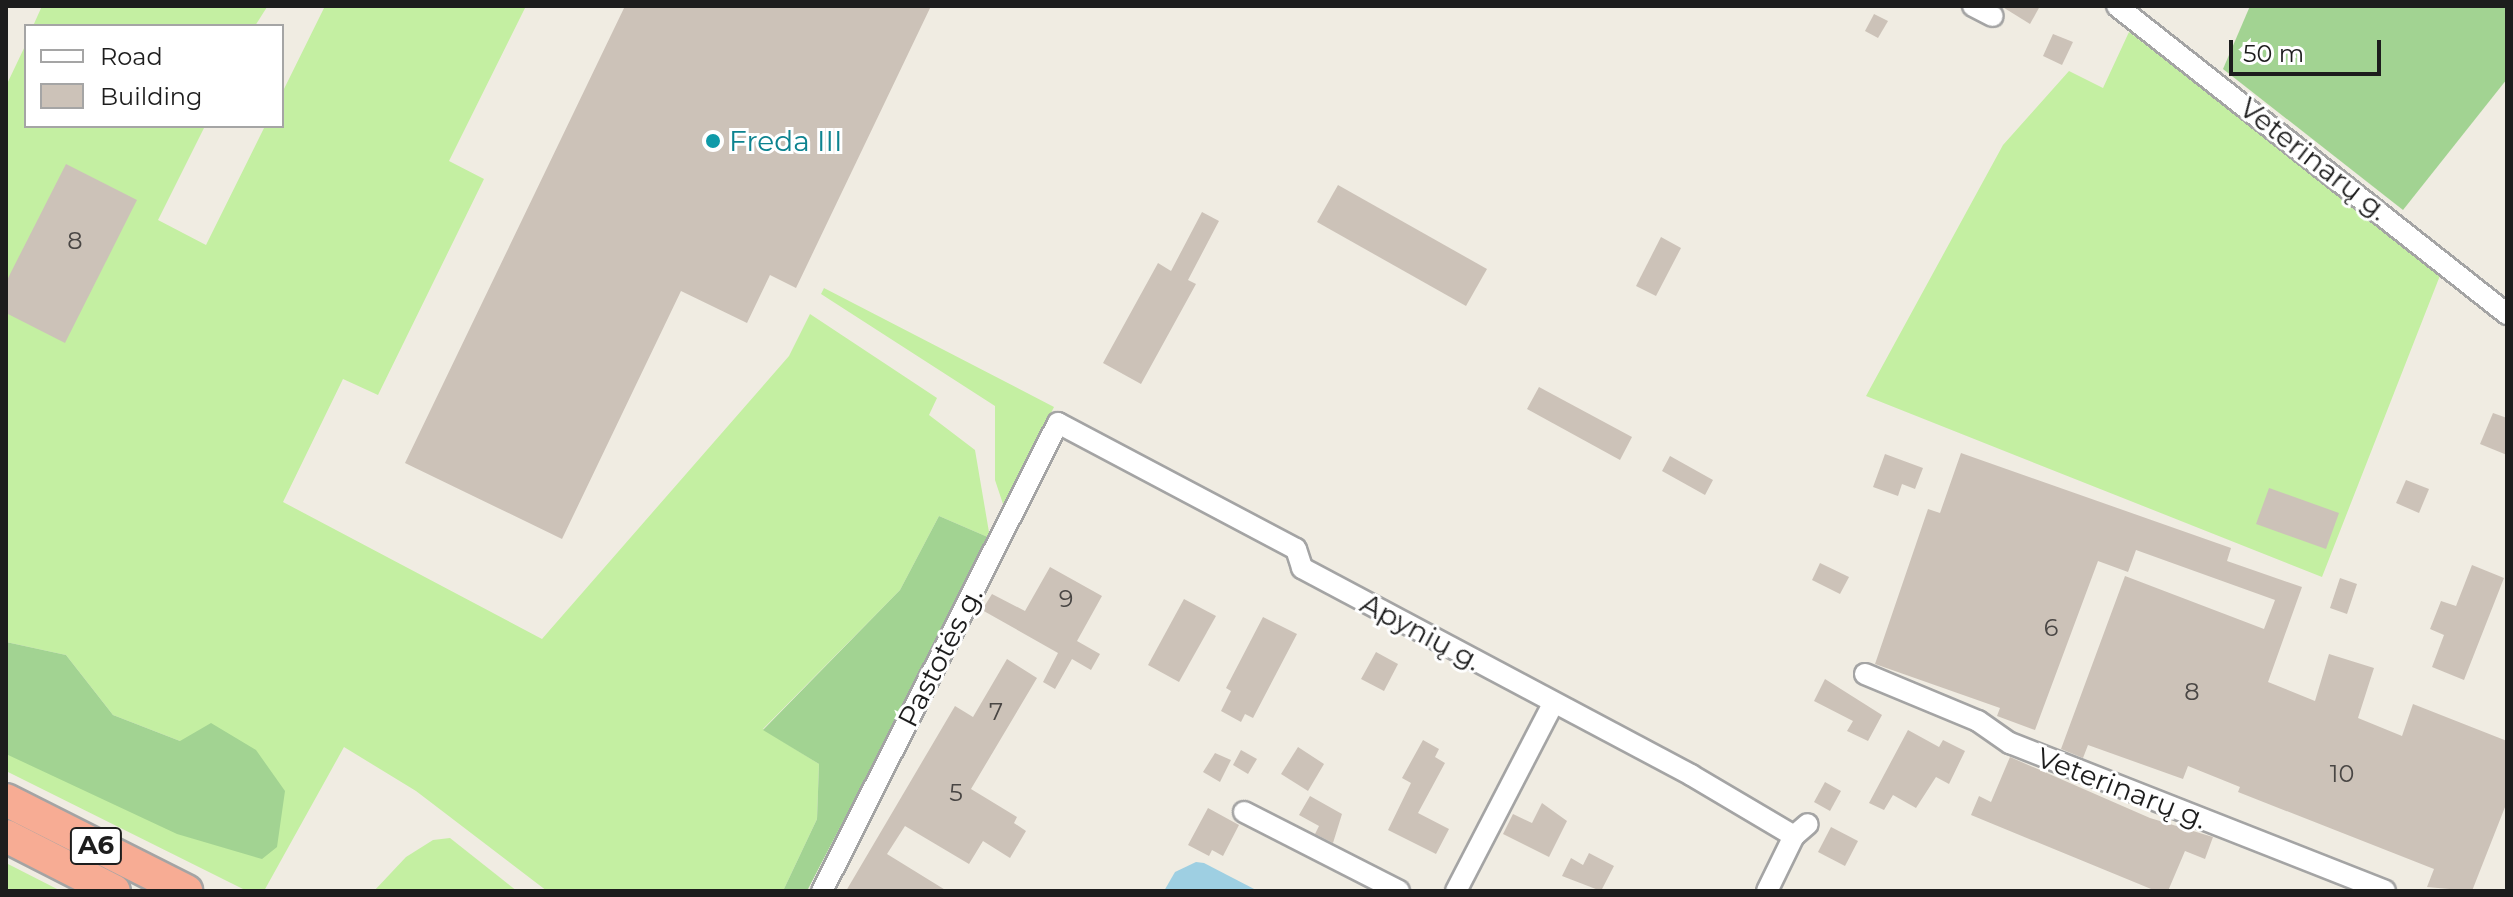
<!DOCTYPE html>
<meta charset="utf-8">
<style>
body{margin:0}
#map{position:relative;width:2513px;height:897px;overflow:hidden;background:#f0ece2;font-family:Montserrat,sans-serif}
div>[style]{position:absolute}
.grass>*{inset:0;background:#c4efa2}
.forest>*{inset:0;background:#a2d392}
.water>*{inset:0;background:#9ecfe2}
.building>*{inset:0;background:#ccc2b8}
.roads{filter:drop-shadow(2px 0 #a4a4a4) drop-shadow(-2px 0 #a4a4a4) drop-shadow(0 2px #a4a4a4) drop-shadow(0 -2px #a4a4a4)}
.minor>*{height:20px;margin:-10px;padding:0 10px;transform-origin:10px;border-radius:10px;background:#fff}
.trunk>*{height:32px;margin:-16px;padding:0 16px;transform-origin:16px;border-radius:16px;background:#f7ac94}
.dots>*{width:22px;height:22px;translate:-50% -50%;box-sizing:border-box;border:4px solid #fff;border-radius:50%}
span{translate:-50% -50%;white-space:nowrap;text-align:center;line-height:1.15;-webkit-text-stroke:6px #fff;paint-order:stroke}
.number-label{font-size:24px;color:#494644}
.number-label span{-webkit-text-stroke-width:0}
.shield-label span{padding:2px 6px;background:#fff;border:2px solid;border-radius:6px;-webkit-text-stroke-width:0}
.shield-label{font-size:26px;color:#1d1d1d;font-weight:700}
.culture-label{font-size:28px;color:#0d838f}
.left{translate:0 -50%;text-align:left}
.street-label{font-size:28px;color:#1d1d1d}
.frame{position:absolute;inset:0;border:8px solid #1d1d1d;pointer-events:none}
.legend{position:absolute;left:24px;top:24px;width:260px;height:104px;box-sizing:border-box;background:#fff;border:2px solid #a5a5a5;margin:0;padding:10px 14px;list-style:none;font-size:24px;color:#1d1d1d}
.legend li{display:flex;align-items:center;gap:16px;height:40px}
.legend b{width:40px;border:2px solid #a5a5a5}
.scale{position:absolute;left:2229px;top:40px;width:152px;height:36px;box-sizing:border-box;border:4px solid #1d1d1d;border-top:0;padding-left:10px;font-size:24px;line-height:28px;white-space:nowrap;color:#1d1d1d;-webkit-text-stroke:6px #fff;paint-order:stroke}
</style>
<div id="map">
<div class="grass">
<i style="clip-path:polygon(42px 6px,265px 6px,267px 7px,255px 26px,33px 26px)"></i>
<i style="clip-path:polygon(325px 6px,526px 6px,449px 161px,484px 179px,378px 395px,343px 379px,283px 502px,542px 639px,789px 356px,810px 314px,937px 398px,929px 415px,975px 450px,990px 538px,939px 516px,900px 590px,763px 729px,819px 764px,817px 819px,783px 891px,547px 891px,416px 791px,344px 747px,264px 891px,247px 891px,6px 771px,6px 754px,21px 758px,180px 741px,113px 715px,66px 655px,6px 642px,6px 86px,26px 44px,26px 126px,205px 126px,158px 220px,206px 245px,265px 126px,282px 126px,282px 93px)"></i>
<i style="clip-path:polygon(2129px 32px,2441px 273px,2322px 577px,1866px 396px,2003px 145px,2069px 71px,2103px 88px)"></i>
<i style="clip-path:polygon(824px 288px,1054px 407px,1004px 507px,995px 480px,995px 406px,821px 294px)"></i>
<i style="clip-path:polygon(450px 838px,517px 891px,374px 891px,406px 857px,433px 840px)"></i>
<i style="clip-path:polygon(6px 863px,61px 891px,6px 891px)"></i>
</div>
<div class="forest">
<i style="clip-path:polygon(2250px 6px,2507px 6px,2507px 79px,2403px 210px,2223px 69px)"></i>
<i style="clip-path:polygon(939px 516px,990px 538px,807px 891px,783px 891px,817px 819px,819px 764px,763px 730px,900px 590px)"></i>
<i style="clip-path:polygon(6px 642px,66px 655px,113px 715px,180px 741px,211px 723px,256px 750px,285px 791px,277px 847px,262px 859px,177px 834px,6px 754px)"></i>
</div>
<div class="water">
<i style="clip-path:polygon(1196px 862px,1204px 863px,1258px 891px,1164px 891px,1175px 872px)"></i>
</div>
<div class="building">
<i style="clip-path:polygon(625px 6px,931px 6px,796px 288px,770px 275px,747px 323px,681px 291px,562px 539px,405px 463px)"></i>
<i style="clip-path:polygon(2001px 6px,2040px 6px,2030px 24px)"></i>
<i style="clip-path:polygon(1874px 14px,1888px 21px,1878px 38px,1865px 31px)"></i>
<i style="clip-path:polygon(2053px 34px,2073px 42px,2062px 65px,2043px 56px)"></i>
<i style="clip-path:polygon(66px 164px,137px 200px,65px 343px,6px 313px,6px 282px)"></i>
<i style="clip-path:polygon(1338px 185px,1487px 269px,1466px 306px,1317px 222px)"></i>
<i style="clip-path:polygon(1202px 212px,1219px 221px,1188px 280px,1196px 284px,1141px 384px,1103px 363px,1158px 263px,1171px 271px)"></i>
<i style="clip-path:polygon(1661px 237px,1681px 248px,1656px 296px,1636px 286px)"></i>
<i style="clip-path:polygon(1539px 387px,1632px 437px,1620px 460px,1527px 409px)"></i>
<i style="clip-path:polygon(2493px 413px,2507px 418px,2507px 455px,2480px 444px)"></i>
<i style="clip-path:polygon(1961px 453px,2231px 548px,2227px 561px,2302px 587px,2268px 682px,2315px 701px,2329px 654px,2374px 668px,2358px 718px,2402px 736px,2413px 704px,2507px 741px,2507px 802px,2472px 891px,2427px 887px,2434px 869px,2238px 792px,2240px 787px,2188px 766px,2183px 779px,2088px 745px,2083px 758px,2061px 749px,2125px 576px,2264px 629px,2275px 600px,2136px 550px,2128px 572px,2098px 561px,2035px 730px,1997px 716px,2000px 708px,1875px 664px,1928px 509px,1940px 513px)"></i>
<i style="clip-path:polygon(1885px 454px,1923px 468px,1915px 489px,1902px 484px,1898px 496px,1873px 487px)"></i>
<i style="clip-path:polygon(1670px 456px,1713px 480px,1705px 495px,1662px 471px)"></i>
<i style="clip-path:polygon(2406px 480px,2429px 489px,2419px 513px,2396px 503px)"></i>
<i style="clip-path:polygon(2269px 488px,2339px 513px,2326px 549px,2256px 524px)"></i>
<i style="clip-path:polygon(1820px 563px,1849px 577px,1840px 594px,1812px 580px)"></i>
<i style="clip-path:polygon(2472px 565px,2504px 578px,2464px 680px,2432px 667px,2444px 635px,2430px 629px,2441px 601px,2456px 606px)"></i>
<i style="clip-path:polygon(1050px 567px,1102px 596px,1077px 641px,1100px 654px,1091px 670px,1072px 659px,1055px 689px,1043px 682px,1058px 653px,982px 610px,992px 594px,1025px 611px)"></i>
<i style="clip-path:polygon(2340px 578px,2357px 584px,2347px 614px,2330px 608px)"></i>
<i style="clip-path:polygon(1184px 599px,1216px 616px,1179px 682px,1148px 665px)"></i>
<i style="clip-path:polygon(1263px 617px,1297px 634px,1253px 718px,1245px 714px,1241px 722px,1221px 711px,1231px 691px,1226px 688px)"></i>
<i style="clip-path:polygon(1376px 652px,1398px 664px,1384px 691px,1361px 679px)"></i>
<i style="clip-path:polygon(1007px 659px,1037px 678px,971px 789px,1017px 817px,1014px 823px,1026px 831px,1010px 858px,983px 841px,969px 864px,905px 826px,887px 854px,947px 891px,846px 891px,955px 706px,973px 717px)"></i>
<i style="clip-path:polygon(1825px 679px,1882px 715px,1868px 741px,1847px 731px,1853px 721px,1814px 701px)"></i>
<i style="clip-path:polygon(1908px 730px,1939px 747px,1943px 740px,1965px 751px,1949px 784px,1936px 777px,1916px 808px,1893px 795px,1884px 810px,1869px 803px)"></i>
<i style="clip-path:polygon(1423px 740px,1439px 749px,1435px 757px,1445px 763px,1418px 813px,1449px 829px,1436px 854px,1388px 830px,1411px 783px,1402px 778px)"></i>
<i style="clip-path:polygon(1298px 747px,1324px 764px,1308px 791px,1281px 774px)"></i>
<i style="clip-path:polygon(1241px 750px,1257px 759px,1248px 774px,1233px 765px)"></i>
<i style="clip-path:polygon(1215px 753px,1231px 760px,1220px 782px,1203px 772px)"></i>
<i style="clip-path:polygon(2010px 757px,2150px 818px,2213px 837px,2205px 859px,2185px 851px,2168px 891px,2156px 891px,1971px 815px,1979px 796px,1991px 802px)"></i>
<i style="clip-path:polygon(1825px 782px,1841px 791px,1830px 811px,1814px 802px)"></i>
<i style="clip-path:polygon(1310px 796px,1342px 814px,1333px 843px,1315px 834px,1319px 826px,1299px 815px)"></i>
<i style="clip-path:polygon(1542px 803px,1567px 821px,1549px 857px,1503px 834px,1513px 814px,1532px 823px)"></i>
<i style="clip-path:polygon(1208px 808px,1239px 825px,1223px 856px,1212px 850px,1209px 856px,1188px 845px)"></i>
<i style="clip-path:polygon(1831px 827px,1858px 841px,1845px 866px,1818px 852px)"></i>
<i style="clip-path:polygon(1589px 853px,1614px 866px,1601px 891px,1562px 876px,1571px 858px,1583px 865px)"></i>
</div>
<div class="roads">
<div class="minor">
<i style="left:1973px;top:6px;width:22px;rotate:27deg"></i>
<i style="left:2117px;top:6px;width:497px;rotate:38.3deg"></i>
<i style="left:1865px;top:674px;width:122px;rotate:22.6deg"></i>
<i style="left:1978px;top:721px;width:39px;rotate:35deg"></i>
<i style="left:2010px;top:743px;width:403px;rotate:21.5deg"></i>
<i style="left:1244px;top:812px;width:174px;rotate:27deg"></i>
<i style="left:822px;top:891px;width:524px;rotate:-63.24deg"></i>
<i style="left:1058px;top:423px;width:269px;rotate:27.9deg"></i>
<i style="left:1296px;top:549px;width:20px;rotate:72deg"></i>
<i style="left:1302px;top:568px;width:441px;rotate:28deg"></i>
<i style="left:1691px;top:775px;width:120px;rotate:30.6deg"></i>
<i style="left:1456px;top:891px;width:211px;rotate:-62.6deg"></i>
<i style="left:1767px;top:891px;width:61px;rotate:-63.9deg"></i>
<i style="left:1794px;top:836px;width:18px;rotate:-41deg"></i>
</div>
<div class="trunk">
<i style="left:6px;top:800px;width:202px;rotate:26.8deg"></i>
<i style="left:6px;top:836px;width:121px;rotate:27deg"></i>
</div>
</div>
<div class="dots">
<i style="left:713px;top:141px;background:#0f9aa8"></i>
</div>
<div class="number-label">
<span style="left:75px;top:241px">8</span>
<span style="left:1066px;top:599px">9</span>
<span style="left:2051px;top:628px">6</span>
<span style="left:2192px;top:692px">8</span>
<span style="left:996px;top:712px">7</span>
<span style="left:2342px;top:774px">10</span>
<span style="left:956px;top:793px">5</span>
</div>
<div class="shield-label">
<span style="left:96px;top:846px">A6</span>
</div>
<div class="culture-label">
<span class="left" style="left:729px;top:141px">Freda III</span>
</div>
<div class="street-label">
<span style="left:2314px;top:159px;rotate:38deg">Veterinarų g.</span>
<span style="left:1421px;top:632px;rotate:28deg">Apynių g.</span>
<span style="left:940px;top:657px;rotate:-63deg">Pastotės g.</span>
<span style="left:2122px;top:788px;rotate:21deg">Veterinarų g.</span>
</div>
<div class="frame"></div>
<ul class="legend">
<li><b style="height:10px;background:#fff"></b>Road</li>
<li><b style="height:22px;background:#ccc2b8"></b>Building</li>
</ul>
<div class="scale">50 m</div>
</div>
